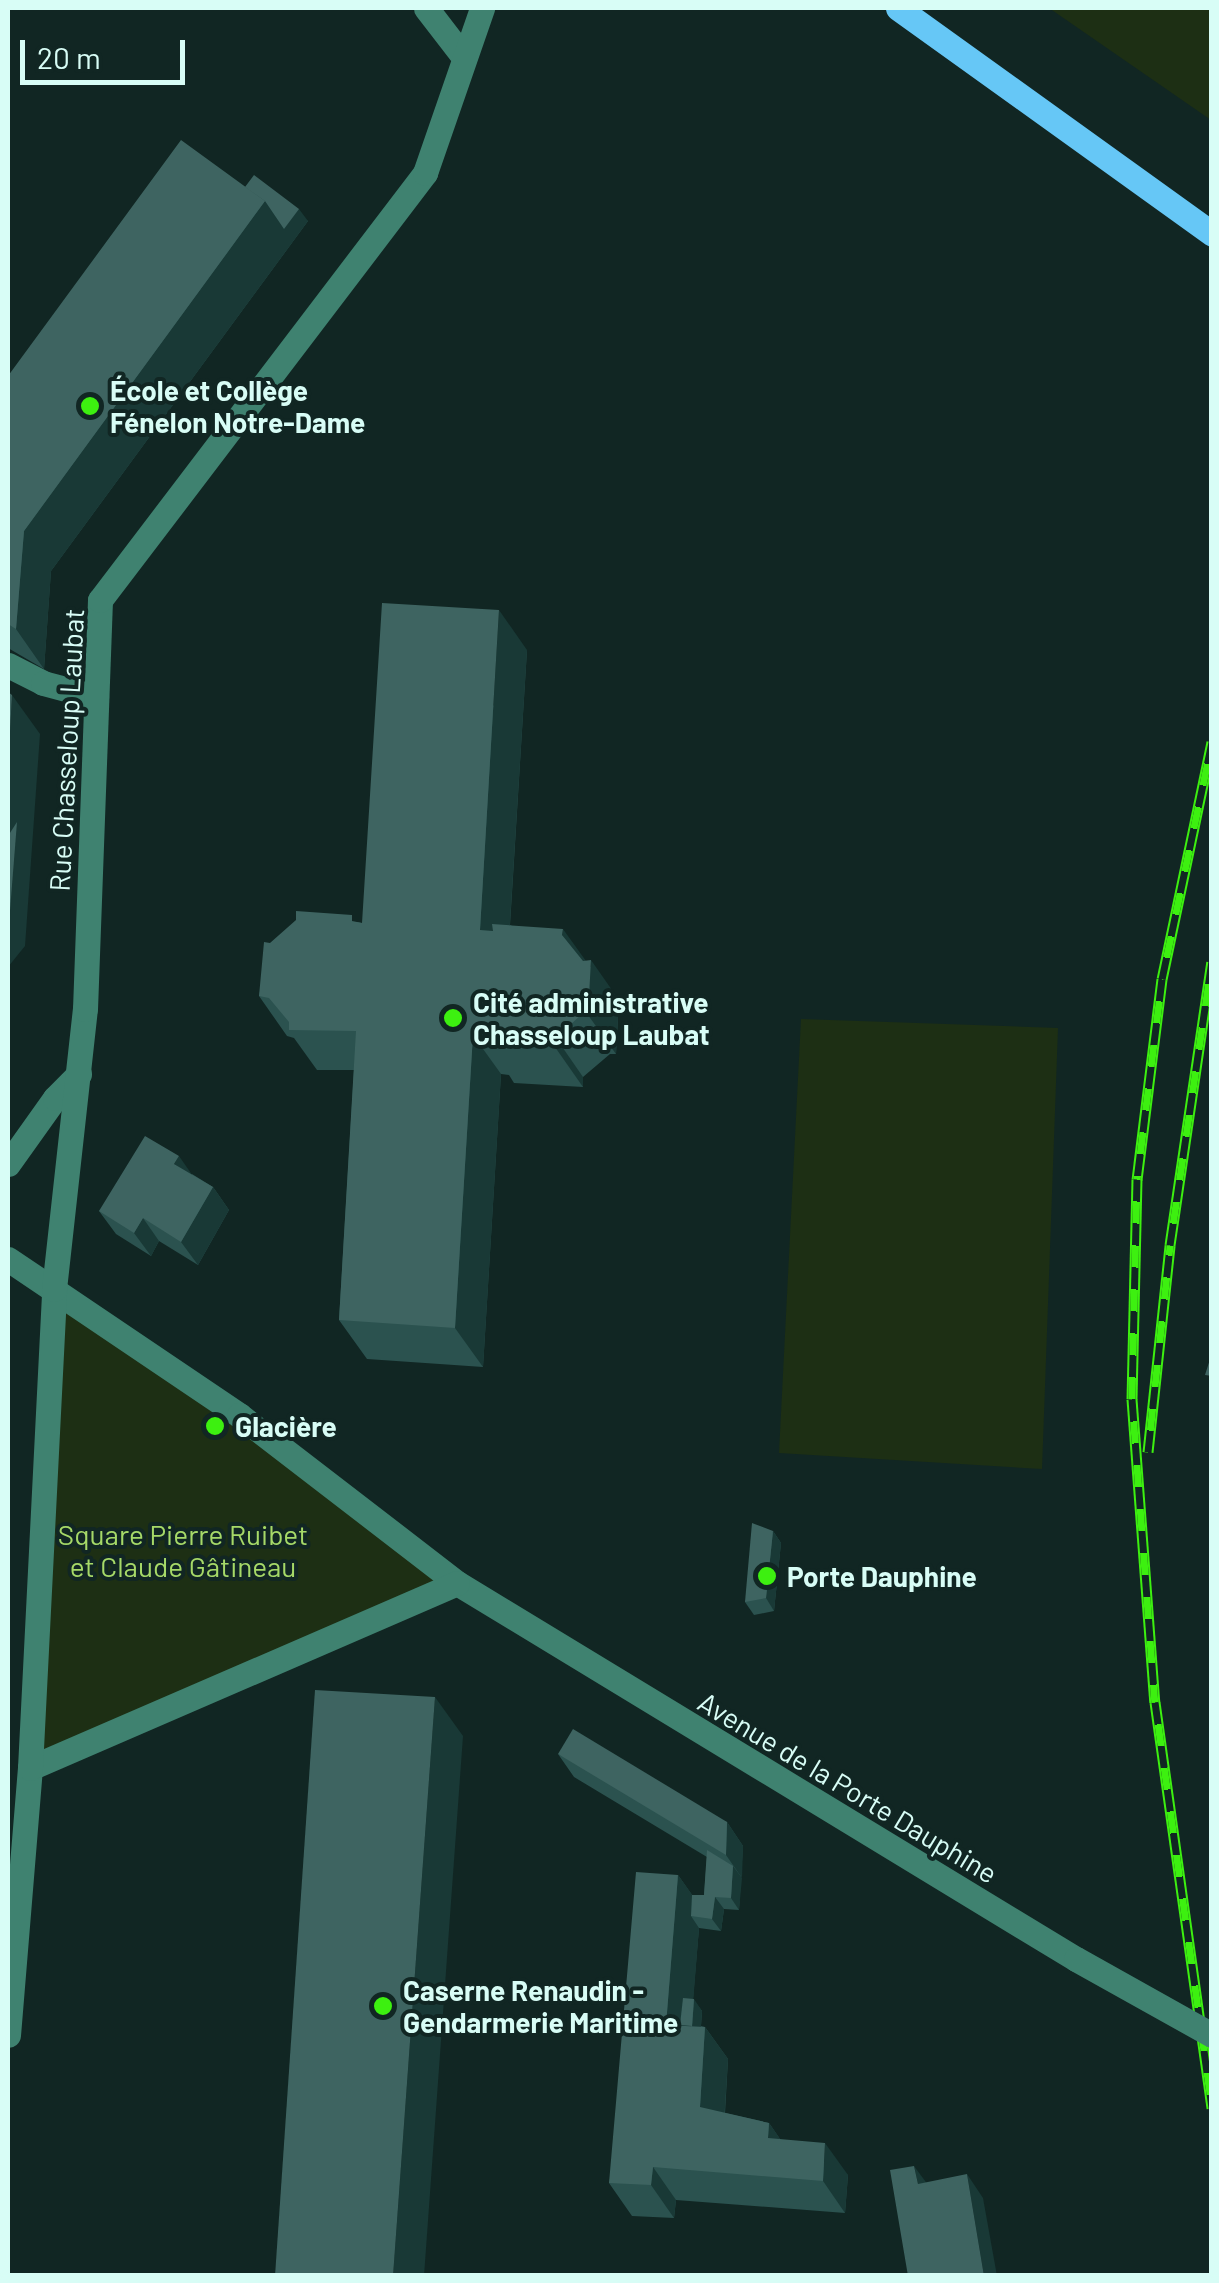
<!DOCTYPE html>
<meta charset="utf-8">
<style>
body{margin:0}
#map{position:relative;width:1219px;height:2283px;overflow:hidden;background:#112623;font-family:Barlow,sans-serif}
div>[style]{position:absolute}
.green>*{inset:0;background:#1d2f14}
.minor>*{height:25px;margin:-12.5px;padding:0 12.5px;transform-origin:12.5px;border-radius:12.5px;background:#3f8270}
.major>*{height:25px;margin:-12.5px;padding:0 12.5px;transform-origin:12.5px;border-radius:12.5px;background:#66c7f6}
.rail>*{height:11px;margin-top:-5.5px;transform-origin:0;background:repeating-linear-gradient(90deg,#112623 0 22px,#3df010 0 44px);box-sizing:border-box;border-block:2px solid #3df010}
.minor-bridge>*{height:25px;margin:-12.5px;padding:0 12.5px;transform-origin:12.5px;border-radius:12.5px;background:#3f8270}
.wall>*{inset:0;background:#2b524f}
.shaded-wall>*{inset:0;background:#193936}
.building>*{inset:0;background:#3e6461}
.dots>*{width:28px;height:28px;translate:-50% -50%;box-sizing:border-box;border:5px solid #112623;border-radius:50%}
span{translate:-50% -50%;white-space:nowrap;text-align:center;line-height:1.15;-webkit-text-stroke:8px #112623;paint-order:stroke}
.poi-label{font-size:28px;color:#d8fdf6;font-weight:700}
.left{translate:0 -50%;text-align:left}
.street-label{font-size:28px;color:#d8fdf6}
.park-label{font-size:28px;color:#a6d968}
.frame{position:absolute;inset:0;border:10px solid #d8fdf6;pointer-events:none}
.scale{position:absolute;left:20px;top:40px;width:165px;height:45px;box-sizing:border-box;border:5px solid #d8fdf6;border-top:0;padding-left:12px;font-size:30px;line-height:35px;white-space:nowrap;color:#d8fdf6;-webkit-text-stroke:8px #112623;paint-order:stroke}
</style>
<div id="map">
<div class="green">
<i style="clip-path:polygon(1049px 8px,1211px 8px,1211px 120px)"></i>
<i style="clip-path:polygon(801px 1019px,1058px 1028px,1042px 1469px,779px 1453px)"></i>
<i style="clip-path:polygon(54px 1289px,457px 1583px,30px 1768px)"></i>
</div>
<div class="minor">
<i style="left:426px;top:8px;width:61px;rotate:52.4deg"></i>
<i style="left:8px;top:665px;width:39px;rotate:27deg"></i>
<i style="left:43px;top:683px;width:55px;rotate:14.8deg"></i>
<i style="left:8px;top:1164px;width:81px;rotate:-54.5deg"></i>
<i style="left:55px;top:1098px;width:34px;rotate:-45deg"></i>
<i style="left:8px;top:1259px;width:279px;rotate:34deg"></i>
<i style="left:239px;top:1415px;width:275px;rotate:37.6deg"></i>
<i style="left:457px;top:1583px;width:724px;rotate:31.28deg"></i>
<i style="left:30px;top:1768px;width:465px;rotate:-23.4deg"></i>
<i style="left:8px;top:2035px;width:268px;rotate:-85.3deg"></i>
<i style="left:30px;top:1768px;width:480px;rotate:-87.1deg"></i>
<i style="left:54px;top:1289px;width:282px;rotate:-83.7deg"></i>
<i style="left:85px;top:1009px;width:409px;rotate:-87.9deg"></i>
<i style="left:100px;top:600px;width:537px;rotate:-52.72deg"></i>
<i style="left:425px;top:173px;width:175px;rotate:-70.9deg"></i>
</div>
<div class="major">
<i style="left:898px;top:8px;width:387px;rotate:35.7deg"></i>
</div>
<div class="rail">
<i style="left:1212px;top:742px;width:242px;rotate:101.9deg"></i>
<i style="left:1162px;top:979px;width:202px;rotate:97.1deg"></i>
<i style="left:1137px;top:1179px;width:220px;rotate:91.3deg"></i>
<i style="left:1132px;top:1399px;width:304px;rotate:85.7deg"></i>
<i style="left:1155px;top:1702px;width:410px;rotate:82deg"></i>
<i style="left:1148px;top:1452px;width:208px;rotate:-83.9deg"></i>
<i style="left:1170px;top:1245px;width:286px;rotate:-81.6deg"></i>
</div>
<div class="minor-bridge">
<i style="left:1076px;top:1959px;width:156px;rotate:29.2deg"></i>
</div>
<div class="wall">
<i style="clip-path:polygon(245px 187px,308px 221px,51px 571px,44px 669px,8px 648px,8px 376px)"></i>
<i style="clip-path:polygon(527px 650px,510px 925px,585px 961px,619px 1000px,616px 1054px,610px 1054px,583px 1077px,583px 1087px,514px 1083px,509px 1075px,501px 1074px,483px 1367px,367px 1359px,339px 1320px,354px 1070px,317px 1070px,294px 1038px,287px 1036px,259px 996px,270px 943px,357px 922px,362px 923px)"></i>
<i style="clip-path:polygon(192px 1174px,213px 1187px,229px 1210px,198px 1265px,159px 1241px,151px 1256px,116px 1234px,99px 1211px)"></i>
<i style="clip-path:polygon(773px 1531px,781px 1543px,774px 1611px,754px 1615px,745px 1602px)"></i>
<i style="clip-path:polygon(558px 1754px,727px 1822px,743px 1846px,739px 1910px,724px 1909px,721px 1931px,699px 1928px,693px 1999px,702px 2011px,701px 2026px,705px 2027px,728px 2059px,725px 2113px,769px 2123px,780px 2139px,848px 2175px,845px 2213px,676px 2200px,674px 2218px,632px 2216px,609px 2183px,678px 1875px,692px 1895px,704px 1895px,707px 1857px,574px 1777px)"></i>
</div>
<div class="shaded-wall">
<i style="clip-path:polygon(265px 201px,299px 209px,308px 221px,51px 571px,44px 669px,16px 629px,24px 531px)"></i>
<i style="clip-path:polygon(499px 610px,527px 650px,507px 970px,480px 930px)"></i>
<i style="clip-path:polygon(12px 695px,40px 734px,25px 946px,8px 967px,8px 769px)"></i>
<i style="clip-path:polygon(563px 929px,591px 968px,591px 960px,619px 1000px,616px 1054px,588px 1015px,562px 935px)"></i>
<i style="clip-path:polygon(473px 1035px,501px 1074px,483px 1367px,455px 1328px)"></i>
<i style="clip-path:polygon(556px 1038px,583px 1077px,583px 1087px,555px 1047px)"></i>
<i style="clip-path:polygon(179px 1156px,195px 1179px,174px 1164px)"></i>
<i style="clip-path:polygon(213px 1187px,229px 1210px,198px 1265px,181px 1242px)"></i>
<i style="clip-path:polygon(143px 1218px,159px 1241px,151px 1256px,134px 1233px)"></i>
<i style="clip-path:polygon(773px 1531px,781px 1543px,774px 1611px,766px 1598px)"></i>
<i style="clip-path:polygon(435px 1697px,463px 1736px,424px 2276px,393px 2276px)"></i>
<i style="clip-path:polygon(727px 1822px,743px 1846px,742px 1878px,726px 1855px)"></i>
<i style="clip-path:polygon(733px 1866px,742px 1878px,739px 1910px,731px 1898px)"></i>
<i style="clip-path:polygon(678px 1875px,701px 1907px,691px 1916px,699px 1928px,691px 2028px,666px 2025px)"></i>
<i style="clip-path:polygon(715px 1897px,724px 1909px,721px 1931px,712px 1919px)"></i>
<i style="clip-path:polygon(694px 1999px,702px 2011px,700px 2040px,692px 2028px)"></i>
<i style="clip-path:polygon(705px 2027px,728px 2059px,723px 2139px,700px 2107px)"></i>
<i style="clip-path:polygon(769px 2123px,792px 2156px,768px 2138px)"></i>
<i style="clip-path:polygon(825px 2143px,848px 2175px,845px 2213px,823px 2181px)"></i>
<i style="clip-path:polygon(914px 2166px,931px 2189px,918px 2184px)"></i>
<i style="clip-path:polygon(653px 2167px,676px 2200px,674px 2218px,651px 2185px)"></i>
<i style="clip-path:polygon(967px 2174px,983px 2198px,997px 2276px,984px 2276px)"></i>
</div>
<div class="building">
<i style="clip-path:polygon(181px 140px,265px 201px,24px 531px,16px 629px,8px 624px,8px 376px)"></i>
<i style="clip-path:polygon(254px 175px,299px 209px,284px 229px,265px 201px,245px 187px)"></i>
<i style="clip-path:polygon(382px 603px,499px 610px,480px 930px,493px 931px,492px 924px,563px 929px,562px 935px,583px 961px,591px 960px,588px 1015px,582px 1014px,556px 1038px,555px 1047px,486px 1043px,486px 1036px,473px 1035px,455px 1328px,339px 1320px,356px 1031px,289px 1030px,289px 1022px,269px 998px,259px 996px,264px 942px,270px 943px,296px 920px,296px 911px,352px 915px,352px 921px,362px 923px)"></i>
<i style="clip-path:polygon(8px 692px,12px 695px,8px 769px)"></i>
<i style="clip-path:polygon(17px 822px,9px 923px,8px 924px,8px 836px)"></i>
<i style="clip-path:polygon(145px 1136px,179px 1156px,174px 1164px,213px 1187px,181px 1242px,143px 1218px,134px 1233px,99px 1211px)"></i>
<i style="clip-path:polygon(1212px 1353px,1212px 1376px,1205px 1375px)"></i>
<i style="clip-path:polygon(752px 1523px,773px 1531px,766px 1598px,745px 1602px)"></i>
<i style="clip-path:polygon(315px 1690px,435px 1697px,393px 2276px,275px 2276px)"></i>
<i style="clip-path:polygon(573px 1729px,727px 1822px,726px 1855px,558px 1754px)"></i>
<i style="clip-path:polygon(707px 1850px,733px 1866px,731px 1898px,715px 1897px,712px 1919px,691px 1916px,692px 1895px,704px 1895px)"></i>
<i style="clip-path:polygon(636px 1872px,678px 1875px,666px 2025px,705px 2027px,700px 2107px,769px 2123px,768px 2138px,825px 2143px,823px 2181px,653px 2167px,651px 2185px,609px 2183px)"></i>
<i style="clip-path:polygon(683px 1998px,694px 1999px,692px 2026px,680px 2025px)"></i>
<i style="clip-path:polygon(914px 2166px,918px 2184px,967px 2174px,984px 2276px,908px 2276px,890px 2170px)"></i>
</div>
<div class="dots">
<i style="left:90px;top:406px;background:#3df010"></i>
<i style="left:453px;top:1018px;background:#3df010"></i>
<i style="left:215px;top:1426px;background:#3df010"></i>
<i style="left:767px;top:1576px;background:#3df010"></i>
<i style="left:383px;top:2006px;background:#3df010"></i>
</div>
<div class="poi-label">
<span class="left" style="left:110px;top:406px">École et Collège<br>Fénelon Notre-Dame</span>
<span class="left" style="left:473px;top:1018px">Cité administrative<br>Chasseloup Laubat</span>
<span class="left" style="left:235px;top:1426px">Glacière</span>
<span class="left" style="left:787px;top:1576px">Porte Dauphine</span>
<span class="left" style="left:403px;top:2006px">Caserne Renaudin -<br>Gendarmerie Maritime</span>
</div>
<div class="street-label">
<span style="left:66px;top:750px;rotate:-87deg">Rue Chasseloup Laubat</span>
<span style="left:848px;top:1787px;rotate:31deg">Avenue de la Porte Dauphine</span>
</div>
<div class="park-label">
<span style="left:183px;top:1550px">Square Pierre Ruibet<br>et Claude Gâtineau</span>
</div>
<div class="frame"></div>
<div class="scale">20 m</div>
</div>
